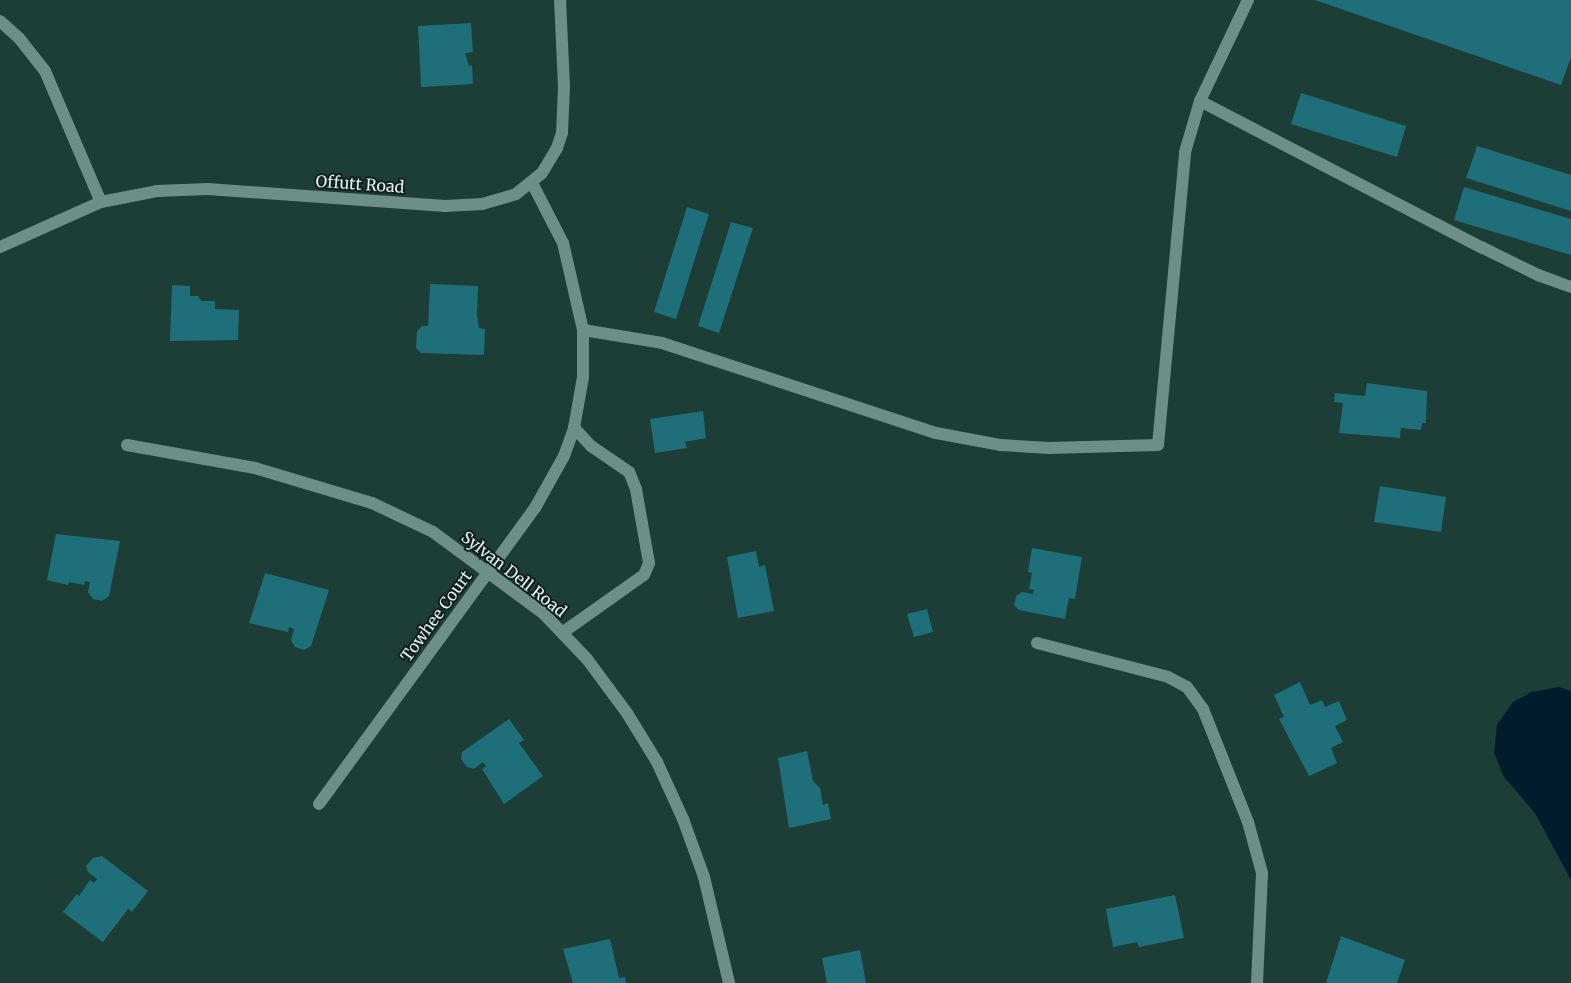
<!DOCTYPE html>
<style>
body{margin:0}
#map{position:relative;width:1571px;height:983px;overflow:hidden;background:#1d3d37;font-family:Merriweather,serif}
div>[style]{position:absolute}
.water>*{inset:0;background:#011c2c}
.building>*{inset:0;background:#1f6f7a}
.service>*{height:12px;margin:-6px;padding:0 6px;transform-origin:6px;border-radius:6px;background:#6d8f87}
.minor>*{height:12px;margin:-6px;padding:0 6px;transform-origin:6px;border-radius:6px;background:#6d8f87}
.tertiary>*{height:12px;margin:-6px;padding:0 6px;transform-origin:6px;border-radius:6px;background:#6d8f87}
span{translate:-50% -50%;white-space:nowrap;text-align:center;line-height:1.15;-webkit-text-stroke:4px #13211e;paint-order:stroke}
.street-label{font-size:16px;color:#e1f3ee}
</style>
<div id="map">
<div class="water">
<i style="clip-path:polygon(1559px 687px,1571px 691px,1571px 880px,1535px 813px,1504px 777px,1494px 753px,1497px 725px,1513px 702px,1532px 692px)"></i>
</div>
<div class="building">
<i style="clip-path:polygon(1315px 0,1571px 0,1571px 57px,1561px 85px)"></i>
<i style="clip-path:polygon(471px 23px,473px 52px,465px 53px,469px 66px,472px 65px,473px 84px,421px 87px,418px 26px)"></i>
<i style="clip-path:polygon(1301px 93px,1406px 126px,1397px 157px,1291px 124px)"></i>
<i style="clip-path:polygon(1477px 146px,1571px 175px,1571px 211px,1466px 178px)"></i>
<i style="clip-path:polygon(1464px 187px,1571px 219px,1571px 255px,1454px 220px)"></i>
<i style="clip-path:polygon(687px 207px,709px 214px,676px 319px,654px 312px)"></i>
<i style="clip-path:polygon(731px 222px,753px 228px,719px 333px,698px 326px)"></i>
<i style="clip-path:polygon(430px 284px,478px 286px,477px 315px,479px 328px,485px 329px,484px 355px,421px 353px,416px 348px,417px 331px,422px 326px,428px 326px)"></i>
<i style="clip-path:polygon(172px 285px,190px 286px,190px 296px,198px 296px,201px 301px,215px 301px,215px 309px,239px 310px,238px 340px,170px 341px)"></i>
<i style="clip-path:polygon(1367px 383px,1427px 391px,1426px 423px,1422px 423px,1421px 430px,1401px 428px,1400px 438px,1339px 433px,1343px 403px,1334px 402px,1335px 393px,1365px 396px)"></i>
<i style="clip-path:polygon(703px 411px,706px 438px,685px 442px,687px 448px,655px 453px,650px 419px)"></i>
<i style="clip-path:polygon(1380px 486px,1446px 497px,1441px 532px,1374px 522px)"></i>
<i style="clip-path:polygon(56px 534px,120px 541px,109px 596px,102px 601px,93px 599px,88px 592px,90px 582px,85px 581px,84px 585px,69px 582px,68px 585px,47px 580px)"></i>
<i style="clip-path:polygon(1032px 548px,1082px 557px,1075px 599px,1069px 598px,1065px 619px,1019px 610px,1014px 605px,1016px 596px,1022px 592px,1033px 594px,1034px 590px,1029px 589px,1032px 573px,1028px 572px)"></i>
<i style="clip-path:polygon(756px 551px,759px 567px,765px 565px,774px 611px,738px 618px,727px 557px)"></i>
<i style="clip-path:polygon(265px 573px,329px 590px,311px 646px,304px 650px,295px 647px,291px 640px,294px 629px,289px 627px,288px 632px,249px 623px)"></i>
<i style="clip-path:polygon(927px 609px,933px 632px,914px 637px,907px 614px)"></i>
<i style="clip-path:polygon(1300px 682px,1310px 705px,1322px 700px,1325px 707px,1339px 701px,1347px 720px,1335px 726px,1343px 742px,1331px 748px,1337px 763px,1309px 776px,1279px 719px,1284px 717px,1274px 695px)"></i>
<i style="clip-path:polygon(509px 719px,524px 740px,519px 743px,543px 776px,504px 804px,482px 769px,486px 766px,483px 762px,474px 769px,467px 767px,461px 759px,462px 752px)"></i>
<i style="clip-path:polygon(807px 751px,813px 781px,820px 788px,823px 805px,828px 803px,831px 819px,789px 828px,778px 758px)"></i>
<i style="clip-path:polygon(102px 856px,148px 891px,132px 912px,128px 909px,103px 942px,63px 912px,77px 894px,79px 896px,90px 880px,94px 883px,97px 879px,88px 872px,86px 866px,93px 858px)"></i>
<i style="clip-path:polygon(1175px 895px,1184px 938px,1139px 947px,1137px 942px,1113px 947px,1106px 909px)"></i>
<i style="clip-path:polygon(1341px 936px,1405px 960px,1397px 983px,1326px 983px)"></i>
<i style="clip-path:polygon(610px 939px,619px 978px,625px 977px,626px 983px,573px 983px,563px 949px)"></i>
<i style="clip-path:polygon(860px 950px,866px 983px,827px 983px,822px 958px)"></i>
</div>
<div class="service">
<i style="left:1200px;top:101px;width:317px;rotate:27.5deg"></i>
<i style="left:1481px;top:247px;width:64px;rotate:26.2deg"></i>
<i style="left:1538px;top:275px;width:35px;rotate:20deg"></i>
<i style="left:583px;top:330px;width:80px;rotate:9.3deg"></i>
<i style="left:662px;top:343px;width:288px;rotate:18.2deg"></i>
<i style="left:936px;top:433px;width:65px;rotate:10.6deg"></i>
<i style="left:1000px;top:445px;width:49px;rotate:3.5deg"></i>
<i style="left:1049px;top:448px;width:109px;rotate:-1.6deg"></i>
<i style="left:1158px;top:445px;width:294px;rotate:-84.7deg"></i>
<i style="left:1185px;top:152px;width:53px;rotate:-73.6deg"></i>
<i style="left:1200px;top:101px;width:112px;rotate:-64.6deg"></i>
<i style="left:562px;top:633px;width:100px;rotate:-35.3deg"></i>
<i style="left:644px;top:575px;width:13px;rotate:-67deg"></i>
<i style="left:649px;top:563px;width:75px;rotate:-100deg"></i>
<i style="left:636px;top:489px;width:18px;rotate:-112deg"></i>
<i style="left:629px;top:472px;width:46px;rotate:-145.6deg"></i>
<i style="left:591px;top:446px;width:25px;rotate:-133deg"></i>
<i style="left:1037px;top:643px;width:135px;rotate:14.5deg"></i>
<i style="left:1168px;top:677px;width:21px;rotate:28deg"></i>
<i style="left:1187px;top:687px;width:27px;rotate:54deg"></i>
<i style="left:1203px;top:709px;width:122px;rotate:68.3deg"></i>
<i style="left:1248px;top:822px;width:53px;rotate:74.6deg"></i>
<i style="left:1262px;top:873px;width:110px;rotate:92.6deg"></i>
</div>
<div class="minor">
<i style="left:0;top:21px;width:25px;rotate:42deg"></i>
<i style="left:19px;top:38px;width:42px;rotate:51.8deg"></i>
<i style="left:45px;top:71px;width:142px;rotate:66.9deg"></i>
<i style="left:127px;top:445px;width:130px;rotate:10.2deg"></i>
<i style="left:255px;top:468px;width:122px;rotate:16.7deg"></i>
<i style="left:372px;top:503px;width:68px;rotate:25.4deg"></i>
<i style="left:433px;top:532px;width:137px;rotate:36.4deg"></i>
<i style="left:543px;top:613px;width:64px;rotate:46.3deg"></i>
<i style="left:587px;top:659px;width:67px;rotate:53.5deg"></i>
<i style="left:627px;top:713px;width:57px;rotate:58.5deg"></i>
<i style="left:657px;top:762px;width:63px;rotate:65.5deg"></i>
<i style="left:683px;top:819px;width:62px;rotate:70.1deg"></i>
<i style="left:704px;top:877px;width:109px;rotate:76.7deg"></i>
<i style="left:319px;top:804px;width:366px;rotate:-53.9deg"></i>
<i style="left:535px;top:508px;width:60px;rotate:-60.9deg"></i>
<i style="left:564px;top:456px;width:30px;rotate:-70deg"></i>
<i style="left:574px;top:428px;width:52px;rotate:-80deg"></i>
<i style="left:583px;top:377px;width:47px;rotate:-90deg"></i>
<i style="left:583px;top:330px;width:89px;rotate:-102.9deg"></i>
<i style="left:563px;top:243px;width:68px;rotate:-117.3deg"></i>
</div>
<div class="tertiary">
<i style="left:0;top:247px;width:111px;rotate:-24deg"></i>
<i style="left:101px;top:202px;width:57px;rotate:-11.1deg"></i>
<i style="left:157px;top:191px;width:51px;rotate:-2.2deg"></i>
<i style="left:208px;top:189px;width:238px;rotate:4.1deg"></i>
<i style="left:445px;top:206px;width:37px;rotate:-3deg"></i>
<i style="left:482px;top:204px;width:35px;rotate:-16deg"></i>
<i style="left:516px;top:194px;width:33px;rotate:-39deg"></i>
<i style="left:542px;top:173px;width:29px;rotate:-59deg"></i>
<i style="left:557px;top:148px;width:16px;rotate:-72deg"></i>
<i style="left:562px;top:133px;width:46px;rotate:-87.5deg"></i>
<i style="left:564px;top:87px;width:87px;rotate:-92.6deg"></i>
</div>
<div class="street-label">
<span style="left:360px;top:184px;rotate:4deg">Offutt Road</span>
<span style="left:514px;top:574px;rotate:38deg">Sylvan Dell Road</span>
<span style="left:436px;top:616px;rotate:-54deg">Towhee Court</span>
</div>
</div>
